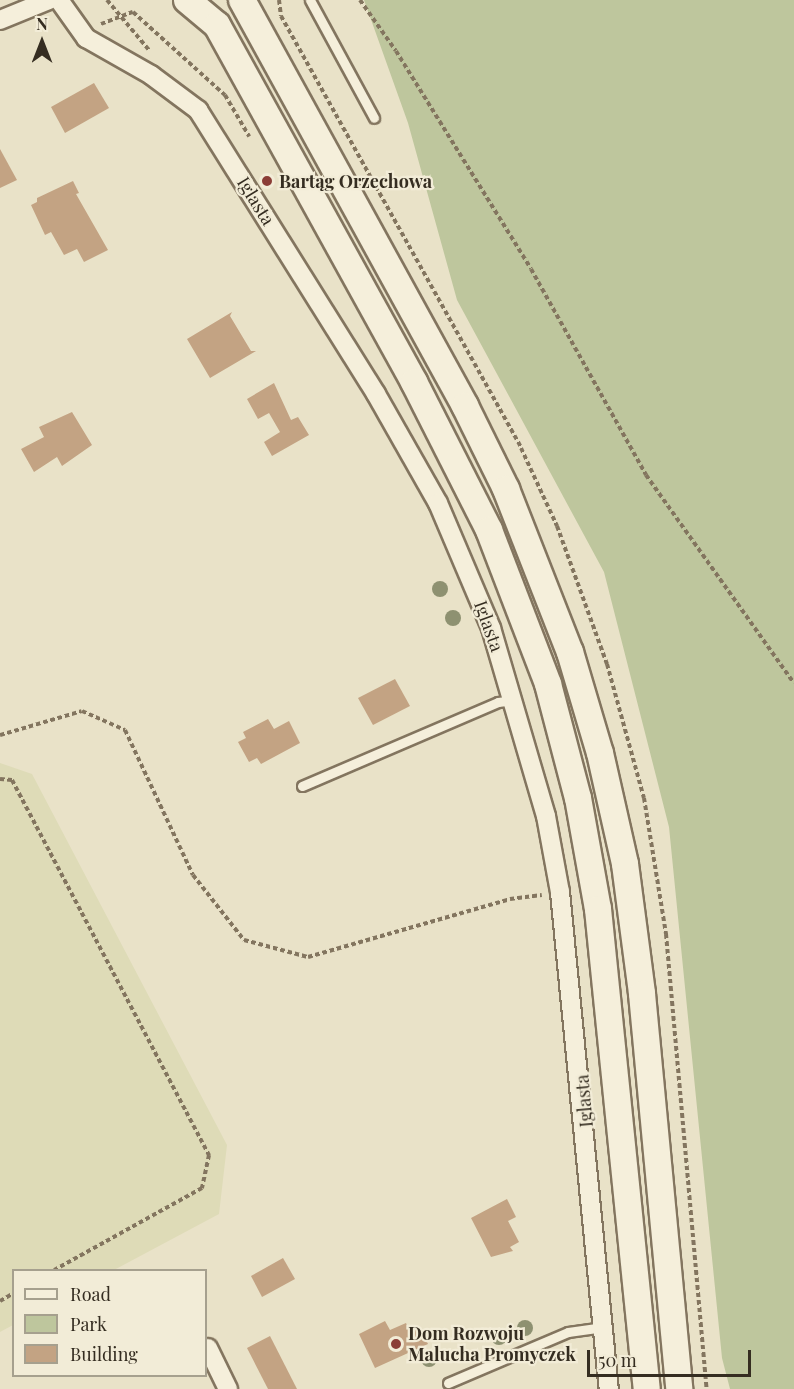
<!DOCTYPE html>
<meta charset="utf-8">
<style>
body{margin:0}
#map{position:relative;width:794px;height:1389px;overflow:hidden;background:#e9e2c8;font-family:"Playfair Display",serif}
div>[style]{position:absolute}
.farmland>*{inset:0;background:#dedbb7}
.green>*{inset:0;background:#bec69d}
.building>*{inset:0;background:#c3a383}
.path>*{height:4px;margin-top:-2px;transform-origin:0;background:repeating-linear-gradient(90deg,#83755f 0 4.5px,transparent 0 7.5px)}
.roads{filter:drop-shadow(2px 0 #83755f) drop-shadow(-2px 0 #83755f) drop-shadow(0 2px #83755f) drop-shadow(0 -2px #83755f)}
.lane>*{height:9px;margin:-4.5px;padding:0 4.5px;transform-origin:4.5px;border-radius:4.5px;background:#f5efdb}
.street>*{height:18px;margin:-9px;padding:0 9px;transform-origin:9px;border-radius:9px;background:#f5efdb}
.secondary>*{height:26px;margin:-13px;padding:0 13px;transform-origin:13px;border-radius:13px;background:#f5efdb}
.trees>*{width:16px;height:16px;margin:-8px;border-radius:50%;background:#8e9171}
.dots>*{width:16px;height:16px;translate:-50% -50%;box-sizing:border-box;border:3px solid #f2ecd7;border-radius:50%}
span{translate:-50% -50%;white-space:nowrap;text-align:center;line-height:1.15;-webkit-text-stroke:4.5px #f2ecd7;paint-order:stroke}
.poi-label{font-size:18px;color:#352d21;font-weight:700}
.left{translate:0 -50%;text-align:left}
.street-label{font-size:18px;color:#352d21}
.legend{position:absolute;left:12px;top:1269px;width:195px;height:108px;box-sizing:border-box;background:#f2ecd7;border:2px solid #a6a08e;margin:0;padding:8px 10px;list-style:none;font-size:18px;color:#352d21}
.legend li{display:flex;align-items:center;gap:12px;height:30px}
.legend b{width:30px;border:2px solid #a6a08e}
.north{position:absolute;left:12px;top:12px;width:60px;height:60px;-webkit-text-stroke:4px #f2ecd7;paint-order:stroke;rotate:0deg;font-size:16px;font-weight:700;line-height:24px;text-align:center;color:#352d21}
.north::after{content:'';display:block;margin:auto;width:21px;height:27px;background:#352d21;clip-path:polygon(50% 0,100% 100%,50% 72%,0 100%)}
.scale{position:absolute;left:587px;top:1350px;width:164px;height:27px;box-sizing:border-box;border:3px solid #352d21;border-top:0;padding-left:8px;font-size:18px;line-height:21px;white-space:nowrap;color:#352d21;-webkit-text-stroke:4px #f2ecd7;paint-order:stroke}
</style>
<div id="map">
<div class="farmland">
<i style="clip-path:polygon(0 763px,32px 774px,227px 1145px,219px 1214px,114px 1270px,14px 1270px,13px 1325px,0 1332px)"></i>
</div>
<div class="green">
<i style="clip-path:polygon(364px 0,794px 0,794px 1389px,730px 1389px,722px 1358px,669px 827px,604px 572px,457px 300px,408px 123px)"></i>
</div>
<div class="building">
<i style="clip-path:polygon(94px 83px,109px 108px,65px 133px,51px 107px)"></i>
<i style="clip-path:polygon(0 149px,17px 180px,0 188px)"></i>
<i style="clip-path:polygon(73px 181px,79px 193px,76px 194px,108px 250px,84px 262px,77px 249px,64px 255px,51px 232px,45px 235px,31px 205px,37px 202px,37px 198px)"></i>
<i style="clip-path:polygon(232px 312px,230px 316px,251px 351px,256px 351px,210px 378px,187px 339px)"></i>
<i style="clip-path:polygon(274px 383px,291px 420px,298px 417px,309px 435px,272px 456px,264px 442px,280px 432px,269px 413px,258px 419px,247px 399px)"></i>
<i style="clip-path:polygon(72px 412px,92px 445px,62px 466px,57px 457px,34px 472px,21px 449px,44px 437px,39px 427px)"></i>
<i style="clip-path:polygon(395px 679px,410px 706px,373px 725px,358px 698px)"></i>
<i style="clip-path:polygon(268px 719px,274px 729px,289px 721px,300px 743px,261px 764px,257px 758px,249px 762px,238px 742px,246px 738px,243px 732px)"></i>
<i style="clip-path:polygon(507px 1199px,516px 1217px,508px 1221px,519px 1242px,510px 1247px,513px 1251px,491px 1257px,471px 1218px)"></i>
<i style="clip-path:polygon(283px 1258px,295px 1279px,262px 1297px,251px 1276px)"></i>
<i style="clip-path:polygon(385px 1321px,390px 1330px,406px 1323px,410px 1332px,420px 1327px,428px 1344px,375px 1368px,359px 1334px)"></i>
<i style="clip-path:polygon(270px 1336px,297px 1389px,268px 1389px,247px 1348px)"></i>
</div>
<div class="path">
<i style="left:107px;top:0;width:65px;rotate:50deg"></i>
<i style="left:279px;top:0;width:16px;rotate:83deg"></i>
<i style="left:281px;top:16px;width:494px;rotate:60.9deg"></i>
<i style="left:521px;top:448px;width:86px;rotate:65.2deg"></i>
<i style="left:557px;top:526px;width:147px;rotate:70.1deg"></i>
<i style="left:607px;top:664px;width:139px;rotate:74.6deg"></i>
<i style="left:644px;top:798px;width:138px;rotate:80.8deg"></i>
<i style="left:666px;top:934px;width:457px;rotate:84.9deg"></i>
<i style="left:360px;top:0;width:62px;rotate:54.8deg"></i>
<i style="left:396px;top:51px;width:256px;rotate:58.2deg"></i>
<i style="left:531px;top:269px;width:236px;rotate:60.8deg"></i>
<i style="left:646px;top:475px;width:255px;rotate:54.6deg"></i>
<i style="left:101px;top:24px;width:34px;rotate:-21deg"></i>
<i style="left:133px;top:12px;width:124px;rotate:42.1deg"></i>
<i style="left:225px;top:95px;width:48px;rotate:59.7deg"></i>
<i style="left:0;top:735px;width:85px;rotate:-16.3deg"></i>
<i style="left:82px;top:711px;width:47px;rotate:23.8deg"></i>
<i style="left:125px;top:730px;width:160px;rotate:64.9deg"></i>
<i style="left:193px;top:875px;width:83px;rotate:51.9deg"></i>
<i style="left:244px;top:940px;width:66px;rotate:14.9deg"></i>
<i style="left:308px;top:957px;width:210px;rotate:-16deg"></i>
<i style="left:510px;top:899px;width:32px;rotate:-7deg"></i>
<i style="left:0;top:779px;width:12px;rotate:5deg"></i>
<i style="left:12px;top:780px;width:424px;rotate:62.3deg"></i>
<i style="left:209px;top:1155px;width:34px;rotate:102deg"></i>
<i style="left:202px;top:1188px;width:169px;rotate:151deg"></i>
<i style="left:0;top:1301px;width:16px;rotate:-30deg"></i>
</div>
<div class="roads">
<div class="lane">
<i style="left:310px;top:0;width:134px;rotate:61.5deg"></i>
<i style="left:302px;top:786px;width:213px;rotate:-23.2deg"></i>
<i style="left:498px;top:702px;width:16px;rotate:-7deg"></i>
<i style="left:448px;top:1383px;width:130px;rotate:-23deg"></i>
<i style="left:568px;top:1332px;width:36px;rotate:-8deg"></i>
</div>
<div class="street">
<i style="left:59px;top:0;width:47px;rotate:54.6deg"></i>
<i style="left:86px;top:38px;width:75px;rotate:29.6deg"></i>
<i style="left:151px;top:75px;width:59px;rotate:36.7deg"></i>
<i style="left:198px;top:110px;width:335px;rotate:57.9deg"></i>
<i style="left:376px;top:394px;width:125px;rotate:60.4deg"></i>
<i style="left:438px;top:503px;width:136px;rotate:67deg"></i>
<i style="left:491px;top:628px;width:196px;rotate:73.7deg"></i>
<i style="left:546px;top:816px;width:77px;rotate:79.6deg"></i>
<i style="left:560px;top:892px;width:499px;rotate:84.4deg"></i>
<i style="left:0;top:20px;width:53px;rotate:-22.2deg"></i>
<i style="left:208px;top:1348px;width:46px;rotate:64deg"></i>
</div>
<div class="secondary">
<i style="left:187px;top:0;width:39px;rotate:40deg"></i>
<i style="left:217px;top:25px;width:408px;rotate:61.1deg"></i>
<i style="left:414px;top:382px;width:166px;rotate:63.1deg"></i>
<i style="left:489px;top:530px;width:165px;rotate:69deg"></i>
<i style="left:548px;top:684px;width:118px;rotate:75.3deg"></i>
<i style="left:578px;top:798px;width:113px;rotate:79.8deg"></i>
<i style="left:598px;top:909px;width:482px;rotate:84.2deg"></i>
<i style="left:242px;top:0;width:463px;rotate:61.2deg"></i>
<i style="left:465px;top:406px;width:93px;rotate:63.7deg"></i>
<i style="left:506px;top:489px;width:175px;rotate:68.6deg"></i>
<i style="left:570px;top:652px;width:105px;rotate:73.5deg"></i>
<i style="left:600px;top:753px;width:114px;rotate:77.3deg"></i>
<i style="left:625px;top:864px;width:131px;rotate:82.5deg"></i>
<i style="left:642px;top:994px;width:397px;rotate:84.6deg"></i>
</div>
</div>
<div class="trees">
<i style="left:440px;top:589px"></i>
<i style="left:453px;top:618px"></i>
<i style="left:525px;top:1328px"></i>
<i style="left:499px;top:1337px"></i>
<i style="left:429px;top:1359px"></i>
</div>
<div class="dots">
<i style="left:267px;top:181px;background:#8b3d36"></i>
<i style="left:396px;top:1344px;background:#8b3d36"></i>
</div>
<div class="poi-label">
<span class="left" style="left:279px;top:181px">Bartąg Orzechowa</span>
<span class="left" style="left:408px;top:1344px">Dom Rozwoju<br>Malucha Promyczek</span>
</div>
<div class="street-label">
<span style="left:256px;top:201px;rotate:58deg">Iglasta</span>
<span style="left:489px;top:626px;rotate:70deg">Iglasta</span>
<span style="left:584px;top:1101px;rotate:-95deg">Iglasta</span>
</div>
<ul class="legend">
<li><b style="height:8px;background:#f5efdb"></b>Road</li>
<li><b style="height:16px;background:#bec69d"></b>Park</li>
<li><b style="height:16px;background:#c3a383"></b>Building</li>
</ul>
<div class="north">N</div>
<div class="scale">50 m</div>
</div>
